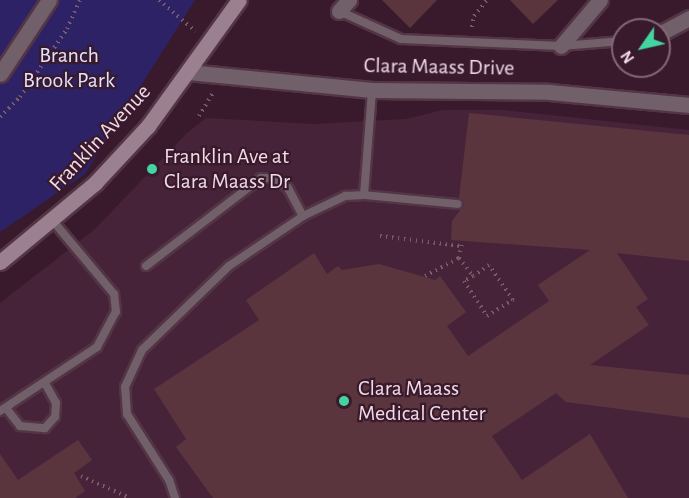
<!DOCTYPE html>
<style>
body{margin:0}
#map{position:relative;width:689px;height:498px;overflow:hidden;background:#391a2c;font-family:"Alegreya Sans",sans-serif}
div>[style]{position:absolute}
.built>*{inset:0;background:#47233a}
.green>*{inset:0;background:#2d2266}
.building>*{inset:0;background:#5b353e}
.path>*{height:4px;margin-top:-2px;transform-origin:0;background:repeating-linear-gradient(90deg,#795d6c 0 1.5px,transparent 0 6px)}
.roads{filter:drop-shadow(2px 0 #533546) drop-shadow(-2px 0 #533546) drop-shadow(0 2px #533546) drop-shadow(0 -2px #533546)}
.lane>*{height:8px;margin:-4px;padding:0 4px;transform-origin:4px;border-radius:4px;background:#716069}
.street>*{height:15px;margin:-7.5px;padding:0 7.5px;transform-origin:7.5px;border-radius:7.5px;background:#716069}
.secondary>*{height:15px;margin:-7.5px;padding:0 7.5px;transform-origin:7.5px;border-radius:7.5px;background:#9b818f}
.dots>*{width:16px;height:16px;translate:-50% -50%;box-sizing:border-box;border:3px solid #391a2c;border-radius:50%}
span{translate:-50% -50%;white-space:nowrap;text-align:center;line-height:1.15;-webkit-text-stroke:4.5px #391a2c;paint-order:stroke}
.park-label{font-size:22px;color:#e0e1fd}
.street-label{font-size:22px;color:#f0dae5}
.poi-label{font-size:22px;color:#f0dae5}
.left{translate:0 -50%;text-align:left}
.north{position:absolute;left:611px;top:18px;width:60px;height:60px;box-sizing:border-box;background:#391a2c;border:2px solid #826776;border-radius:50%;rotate:236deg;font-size:16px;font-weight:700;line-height:24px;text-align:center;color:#f0dae5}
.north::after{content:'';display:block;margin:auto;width:21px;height:27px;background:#43d4a0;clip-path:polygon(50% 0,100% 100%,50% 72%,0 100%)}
</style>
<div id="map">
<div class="built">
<i style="clip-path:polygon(443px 110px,503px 110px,689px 130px,689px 498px,0 498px,0 303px,94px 230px,187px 133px,206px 118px,313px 124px,406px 119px)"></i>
</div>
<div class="green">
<i style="clip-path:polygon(0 0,195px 0,85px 174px,0 232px)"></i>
</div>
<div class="building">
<i style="clip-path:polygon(382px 0,437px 0,410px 28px)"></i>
<i style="clip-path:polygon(510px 0,558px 0,533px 24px)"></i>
<i style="clip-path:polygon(469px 113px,689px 135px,689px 261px,617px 253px,648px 299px,636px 307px,649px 325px,590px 365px,689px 375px,689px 418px,566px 402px,556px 393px,492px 436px,522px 480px,590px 434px,628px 498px,213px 498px,176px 447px,186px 439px,154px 389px,259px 320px,246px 300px,314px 253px,327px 274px,338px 266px,342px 270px,379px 264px,435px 280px,440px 276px,466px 312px,447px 326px,468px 356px,549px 301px,538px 285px,590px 250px,451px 240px,452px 221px,464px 205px,459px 198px)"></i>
<i style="clip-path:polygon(78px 440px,92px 460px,74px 473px,85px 491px,75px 498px,0 498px,0 454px,18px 480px)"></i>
</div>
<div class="path">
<i style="left:159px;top:0;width:48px;rotate:40.7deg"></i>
<i style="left:472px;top:27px;width:11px;rotate:-80deg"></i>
<i style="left:474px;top:16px;width:21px;rotate:-51deg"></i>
<i style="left:199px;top:116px;width:29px;rotate:-59deg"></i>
<i style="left:0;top:117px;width:28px;rotate:-45deg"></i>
<i style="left:20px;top:97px;width:83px;rotate:-55.3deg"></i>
<i style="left:67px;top:29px;width:32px;rotate:-66deg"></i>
<i style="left:380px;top:236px;width:82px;rotate:7deg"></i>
<i style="left:459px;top:258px;width:23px;rotate:52deg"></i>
<i style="left:473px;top:276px;width:10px;rotate:151deg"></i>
<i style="left:464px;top:281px;width:42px;rotate:56.7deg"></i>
<i style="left:487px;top:316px;width:31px;rotate:-32deg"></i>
<i style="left:513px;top:300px;width:42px;rotate:-124.4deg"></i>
<i style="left:489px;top:265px;width:19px;rotate:145deg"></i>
<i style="left:425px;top:276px;width:38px;rotate:-28deg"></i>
<i style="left:459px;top:258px;width:16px;rotate:-79deg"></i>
<i style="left:81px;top:476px;width:54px;rotate:24.2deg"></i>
</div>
<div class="roads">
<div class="lane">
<i style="left:339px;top:11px;width:68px;rotate:24.3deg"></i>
<i style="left:401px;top:39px;width:160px;rotate:2.5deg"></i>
<i style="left:561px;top:46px;width:62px;rotate:-4.6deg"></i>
<i style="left:364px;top:195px;width:94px;rotate:5.5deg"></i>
<i style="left:146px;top:266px;width:145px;rotate:-37.4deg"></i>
<i style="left:261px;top:178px;width:13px"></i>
<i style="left:274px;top:178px;width:17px;rotate:36deg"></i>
<i style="left:288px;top:188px;width:32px;rotate:62deg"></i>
<i style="left:6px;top:408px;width:23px;rotate:52deg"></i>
<i style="left:20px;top:426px;width:25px;rotate:5deg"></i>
<i style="left:45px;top:428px;width:15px;rotate:-48deg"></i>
<i style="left:55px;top:417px;width:14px;rotate:-86deg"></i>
<i style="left:56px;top:403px;width:23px;rotate:-119deg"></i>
<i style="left:0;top:411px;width:116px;rotate:-33.4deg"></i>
<i style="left:97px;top:347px;width:40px;rotate:-62deg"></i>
<i style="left:116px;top:312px;width:18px;rotate:-96deg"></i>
<i style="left:114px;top:294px;width:95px;rotate:-129.9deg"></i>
<i style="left:175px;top:498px;width:19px;rotate:-108deg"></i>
<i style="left:169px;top:480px;width:78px;rotate:-122.5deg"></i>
<i style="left:127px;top:414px;width:27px;rotate:-94deg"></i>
<i style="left:125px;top:387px;width:41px;rotate:-65.3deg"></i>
<i style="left:142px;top:350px;width:121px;rotate:-44deg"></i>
<i style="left:229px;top:266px;width:89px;rotate:-34deg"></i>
<i style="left:303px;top:216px;width:47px;rotate:-25.5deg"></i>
<i style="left:345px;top:196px;width:19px;rotate:-3deg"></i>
<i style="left:364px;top:195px;width:105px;rotate:-85.6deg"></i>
</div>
<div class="street">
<i style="left:339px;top:11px;width:15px;rotate:-48deg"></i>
<i style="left:659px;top:34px;width:34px;rotate:-28deg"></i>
<i style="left:561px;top:46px;width:60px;rotate:-49.7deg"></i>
<i style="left:188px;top:72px;width:185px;rotate:5.6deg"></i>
<i style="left:372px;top:90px;width:177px;rotate:0.6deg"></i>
<i style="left:549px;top:92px;width:141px;rotate:5.3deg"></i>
<i style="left:0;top:74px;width:89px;rotate:-56.5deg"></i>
</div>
<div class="secondary">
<i style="left:0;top:262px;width:124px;rotate:-39.7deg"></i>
<i style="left:95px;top:183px;width:78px;rotate:-47.1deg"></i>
<i style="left:148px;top:126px;width:155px;rotate:-54.2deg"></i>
</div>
</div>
<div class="dots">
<i style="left:152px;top:169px;background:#43d4a0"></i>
<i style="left:344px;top:401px;background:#43d4a0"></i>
</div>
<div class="park-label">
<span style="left:69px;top:68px">Branch<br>Brook Park</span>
</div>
<div class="street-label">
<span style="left:439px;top:67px;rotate:1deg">Clara Maass Drive</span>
<span style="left:100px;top:138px;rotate:-47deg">Franklin Avenue</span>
</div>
<div class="poi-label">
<span class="left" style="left:164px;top:169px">Franklin Ave at<br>Clara Maass Dr</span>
<span class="left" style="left:358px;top:401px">Clara Maass<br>Medical Center</span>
</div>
<div class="north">N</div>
</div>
